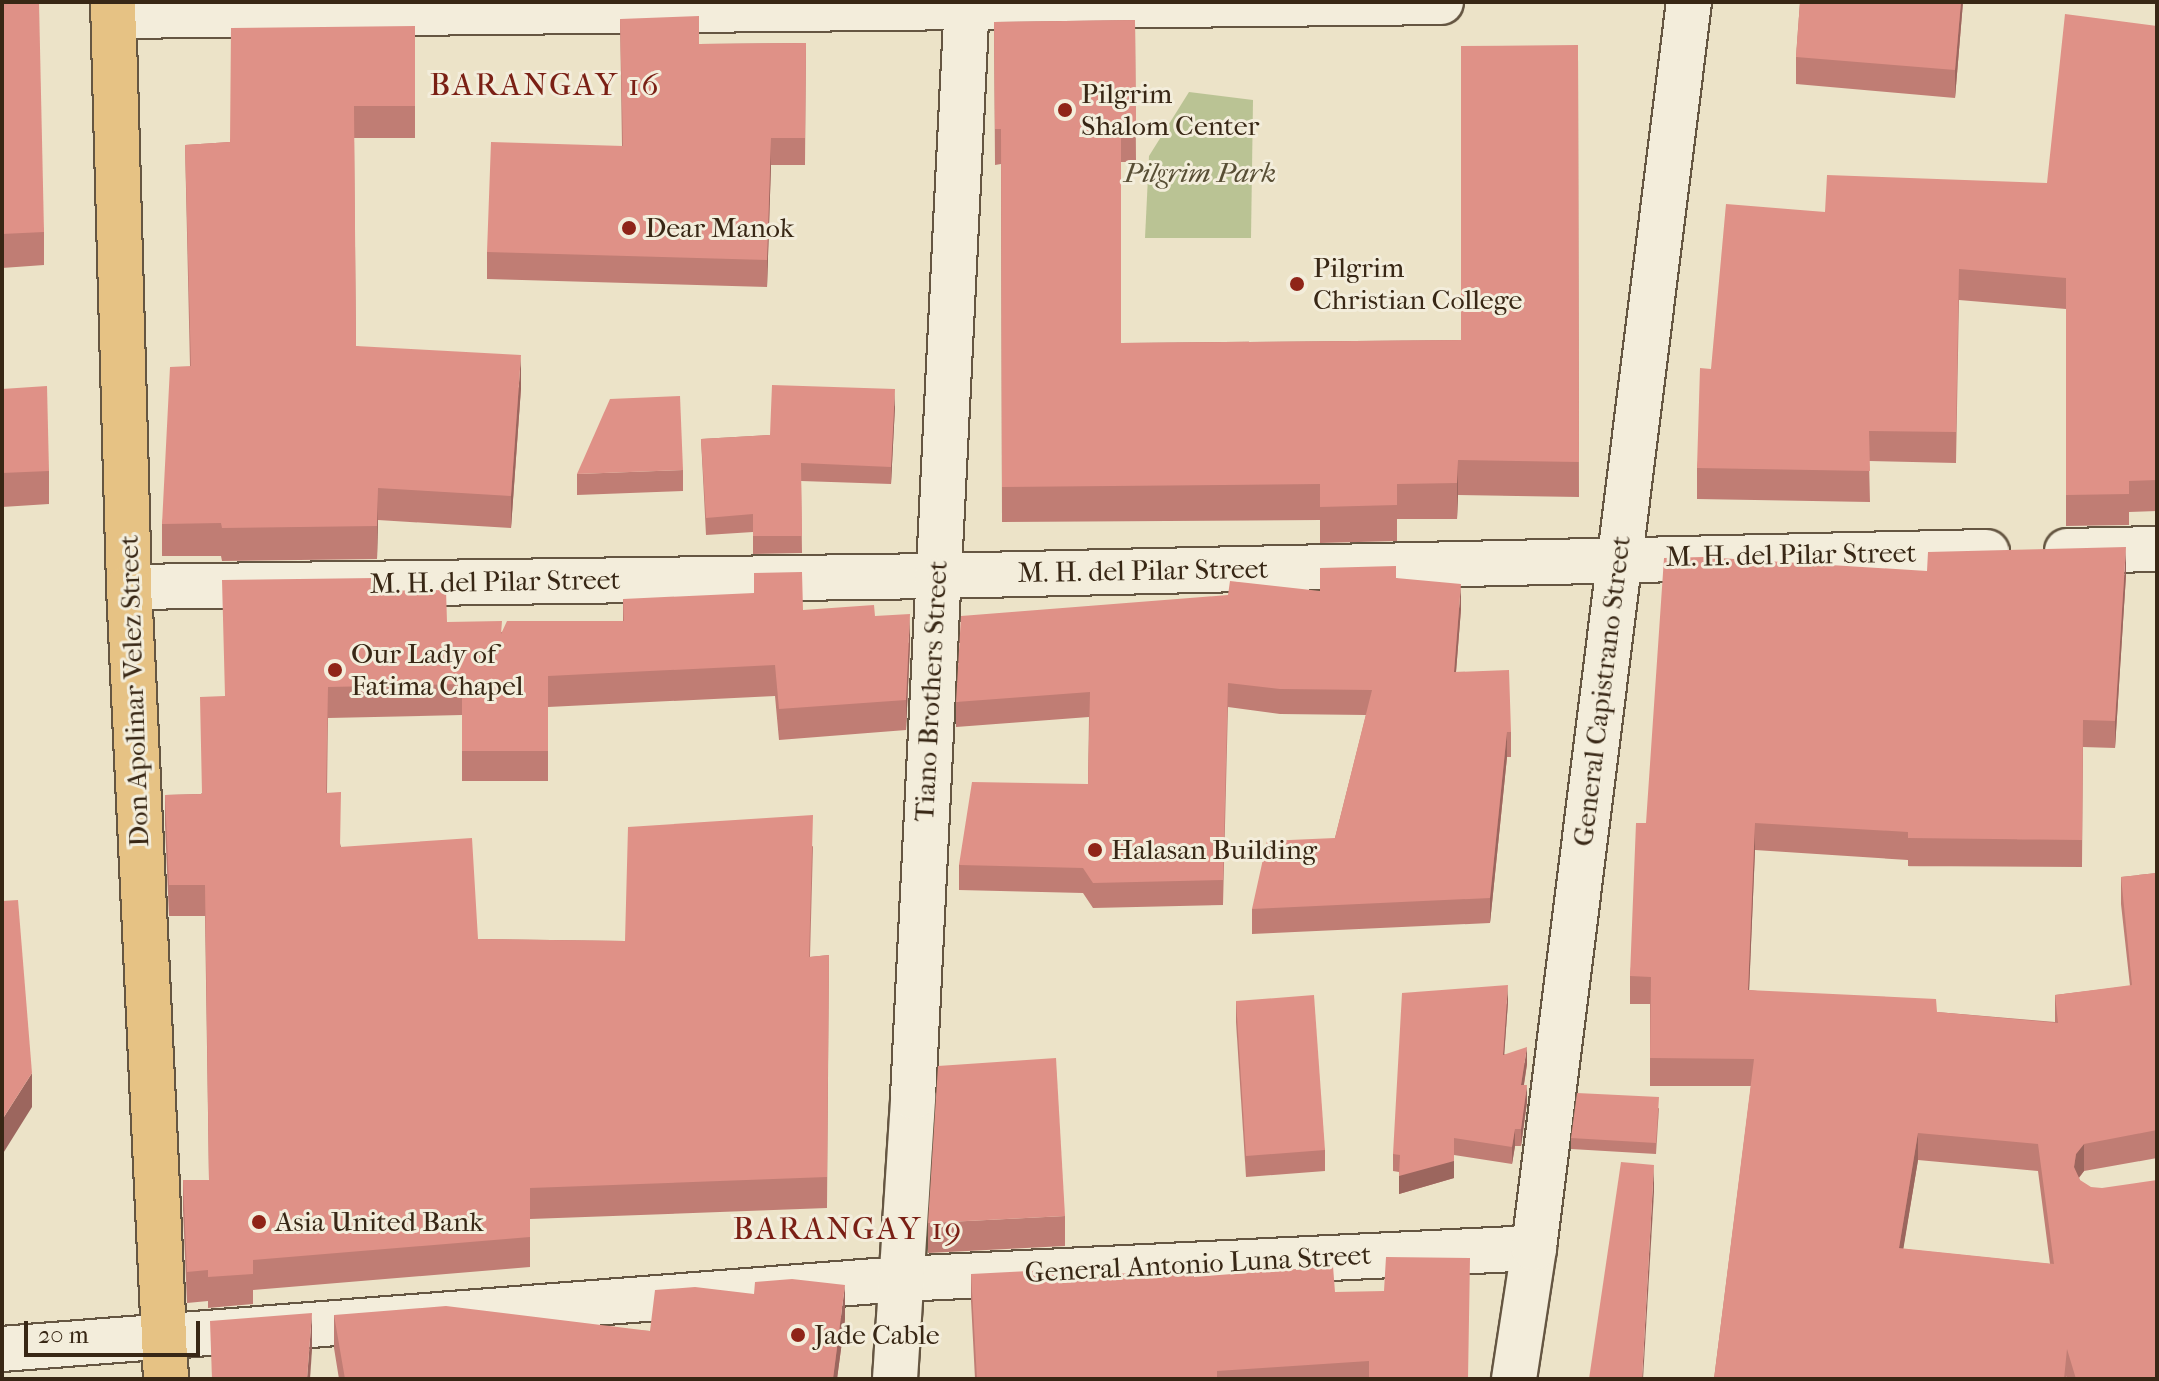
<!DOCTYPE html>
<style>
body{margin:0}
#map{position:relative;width:2159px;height:1381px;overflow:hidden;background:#ece3c8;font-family:"IM FELL French Canon",serif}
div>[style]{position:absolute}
.green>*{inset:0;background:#bac394}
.roads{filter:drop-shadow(2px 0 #655642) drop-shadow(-2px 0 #655642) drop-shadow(0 2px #655642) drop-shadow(0 -2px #655642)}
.street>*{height:44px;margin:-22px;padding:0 22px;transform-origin:22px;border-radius:22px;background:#f3eddb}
.secondary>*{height:44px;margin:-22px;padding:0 22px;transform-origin:22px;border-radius:22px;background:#f3eddb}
.primary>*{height:44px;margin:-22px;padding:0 22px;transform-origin:22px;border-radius:22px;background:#e6c284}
.wall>*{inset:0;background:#c07d74}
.shaded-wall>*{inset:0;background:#9c665e}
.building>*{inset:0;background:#df9187}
.dots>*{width:22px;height:22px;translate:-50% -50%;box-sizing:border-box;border:4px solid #f3eddb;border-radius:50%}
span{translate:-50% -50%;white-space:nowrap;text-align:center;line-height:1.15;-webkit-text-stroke:6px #f3eddb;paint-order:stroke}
.poi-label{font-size:28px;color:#382715}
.left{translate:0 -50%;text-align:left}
.park-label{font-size:28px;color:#584e35;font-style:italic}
.street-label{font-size:28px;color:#382715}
.quarter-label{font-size:32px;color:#7a1f14;letter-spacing:2px}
.frame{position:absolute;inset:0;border:4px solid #382715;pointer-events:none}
.scale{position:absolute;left:24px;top:1321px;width:176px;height:36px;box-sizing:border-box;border:4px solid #382715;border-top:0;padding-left:10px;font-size:24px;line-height:28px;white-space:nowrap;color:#382715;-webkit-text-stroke:6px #f3eddb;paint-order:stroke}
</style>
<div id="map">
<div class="green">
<i style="clip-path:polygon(1189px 92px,1253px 100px,1251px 238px,1145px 238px,1149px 156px)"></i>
</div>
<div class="roads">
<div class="street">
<i style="left:114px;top:16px;width:1327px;rotate:-0.6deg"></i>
<i style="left:2067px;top:551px;width:90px;rotate:-1.3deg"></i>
<i style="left:129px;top:587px;width:808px;rotate:-0.78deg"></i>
<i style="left:937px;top:576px;width:1050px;rotate:-1.31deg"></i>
</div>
<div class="secondary">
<i style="left:2px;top:1349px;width:902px;rotate:-4.45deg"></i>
<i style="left:901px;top:1279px;width:634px;rotate:-2.8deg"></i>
<i style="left:895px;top:1379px;width:283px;rotate:-86.3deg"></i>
<i style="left:913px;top:1097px;width:1096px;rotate:-87.18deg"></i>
<i style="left:1514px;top:1379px;width:133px;rotate:-81.3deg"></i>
<i style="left:1534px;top:1248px;width:1256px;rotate:-82.91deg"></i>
</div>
<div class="primary">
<i style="left:113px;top:2px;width:585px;rotate:88.43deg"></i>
<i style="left:129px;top:587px;width:793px;rotate:87.33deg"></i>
</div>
</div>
<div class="wall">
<i style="clip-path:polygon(2px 2px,44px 232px,44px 265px,2px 268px)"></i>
<i style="clip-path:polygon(1800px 2px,1963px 2px,1955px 98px,1796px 84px,1796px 57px)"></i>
<i style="clip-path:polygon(620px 19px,699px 44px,806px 43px,805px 165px,771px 165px,767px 287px,487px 279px,487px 252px,622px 146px)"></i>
<i style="clip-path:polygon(1135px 20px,1136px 162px,1121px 162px,1121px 343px,1461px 340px,1578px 45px,1579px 497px,1458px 495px,1457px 519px,1397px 519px,1397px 541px,1320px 543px,1320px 520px,1002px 522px,1001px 164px,995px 165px,994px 22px)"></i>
<i style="clip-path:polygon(415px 26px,415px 138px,354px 138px,356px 346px,521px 388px,511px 528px,378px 520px,377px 559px,222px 561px,221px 556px,162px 556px,162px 524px,190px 366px,185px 145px,230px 142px)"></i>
<i style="clip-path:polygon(2157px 26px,2157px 511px,2129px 512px,2129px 525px,2066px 526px,2066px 309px,1959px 300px,1956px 463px,1869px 461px,1870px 502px,1697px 499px,1697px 468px,1711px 369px,1825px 212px,2047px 183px)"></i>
<i style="clip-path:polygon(2px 389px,49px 471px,49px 504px,2px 507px)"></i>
<i style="clip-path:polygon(895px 406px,891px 484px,801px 481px,802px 553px,753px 554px,753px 532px,706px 535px,701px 439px,770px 435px)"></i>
<i style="clip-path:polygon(683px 470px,683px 491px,577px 495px,577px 474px)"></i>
<i style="clip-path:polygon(evenodd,1927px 571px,2126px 575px,2115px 748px,2083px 747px,2082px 867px,1908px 866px,1908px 860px,1755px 850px,1749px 990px,1937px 1012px,2055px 1022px,2055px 995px,2130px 986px,2121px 904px,2121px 877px,2157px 873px,2157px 1158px,2084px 1171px,2079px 1178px,2157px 1379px,2067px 1379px,2067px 1376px,2066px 1379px,1714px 1379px,1751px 1086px,1650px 1086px,1650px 1004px,1630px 1004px,1630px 976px,1646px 823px,1927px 571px,1918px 1160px,2038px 1171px,2050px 1264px,1903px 1249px,1918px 1160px)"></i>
<i style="clip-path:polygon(1396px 578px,1461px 609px,1456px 672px,1511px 732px,1511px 757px,1507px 757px,1490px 923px,1252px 934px,1252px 909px,1335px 838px,1366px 715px,1280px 714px,1228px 707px,1223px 905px,1093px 908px,1083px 893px,959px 890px,959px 865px,1088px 784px,1089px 717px,956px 727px,956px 702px,1320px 591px)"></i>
<i style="clip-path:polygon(375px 591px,447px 622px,502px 632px,623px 621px,623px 599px,803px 610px,875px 616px,910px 644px,906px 730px,779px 740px,775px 696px,548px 707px,548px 781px,462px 781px,462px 715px,328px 718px,327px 793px,341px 847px,478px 939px,625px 941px,813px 846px,810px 957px,829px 955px,827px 1208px,530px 1219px,530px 1267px,253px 1290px,253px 1304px,208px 1308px,208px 1301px,187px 1303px,183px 1210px,183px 1180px,209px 1180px,205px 916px,169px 916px,165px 825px,165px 795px,201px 794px)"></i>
<i style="clip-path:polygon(1236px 1001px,1325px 1150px,1325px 1171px,1246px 1177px,1236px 1022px)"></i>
<i style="clip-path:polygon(1508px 1002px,1504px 1054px,1527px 1064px,1524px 1085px,1527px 1102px,1521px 1146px,1515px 1146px,1512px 1164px,1454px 1155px,1454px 1178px,1399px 1194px,1399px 1172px,1393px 1171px,1393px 1154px)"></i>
<i style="clip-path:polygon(1659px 1108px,1656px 1154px,1571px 1149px,1571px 1138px)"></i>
<i style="clip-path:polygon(1065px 1216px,1065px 1246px,928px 1253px,928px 1223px)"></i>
<i style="clip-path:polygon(971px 1274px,1068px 1277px,1194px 1277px,1335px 1292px,1469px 1379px,975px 1379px,971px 1301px)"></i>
<i style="clip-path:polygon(754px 1294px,845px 1319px,837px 1379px,339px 1379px,334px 1348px,334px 1315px,650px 1331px)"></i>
</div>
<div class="shaded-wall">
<i style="clip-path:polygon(1961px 2px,1963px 2px,1955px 98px,1955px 70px)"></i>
<i style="clip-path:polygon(771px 138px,771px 165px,767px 287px,767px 260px)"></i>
<i style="clip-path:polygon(521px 355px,521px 388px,511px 528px,511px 496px)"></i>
<i style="clip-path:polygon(895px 389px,895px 406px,891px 484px,891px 467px)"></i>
<i style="clip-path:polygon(1458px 460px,1458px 495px,1457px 519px,1457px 483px)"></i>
<i style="clip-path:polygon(378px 488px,378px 520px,377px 559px,377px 526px)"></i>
<i style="clip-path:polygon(2126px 547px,2126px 575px,2115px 748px,2115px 721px)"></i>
<i style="clip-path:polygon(1461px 584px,1461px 609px,1454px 697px,1454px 672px)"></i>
<i style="clip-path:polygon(910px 614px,910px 644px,906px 730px,906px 700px)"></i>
<i style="clip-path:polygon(1507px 732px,1507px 757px,1490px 923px,1490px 898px)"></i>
<i style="clip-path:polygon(1755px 823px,1755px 850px,1748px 1017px,1748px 990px)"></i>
<i style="clip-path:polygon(1508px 985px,1508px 1002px,1503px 1072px,1503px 1055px)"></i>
<i style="clip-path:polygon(1527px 1047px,1527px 1064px,1521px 1102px,1521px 1085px)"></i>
<i style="clip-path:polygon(32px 1073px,32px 1107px,2px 1155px,2px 1120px)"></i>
<i style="clip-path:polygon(1527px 1085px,1527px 1102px,1521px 1146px,1521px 1129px)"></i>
<i style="clip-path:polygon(1515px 1129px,1515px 1146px,1512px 1164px,1512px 1147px)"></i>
<i style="clip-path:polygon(1918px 1133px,1918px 1160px,1899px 1275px,1899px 1248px)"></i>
<i style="clip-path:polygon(1454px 1138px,1454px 1178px,1399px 1194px,1399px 1176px)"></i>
<i style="clip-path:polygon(2084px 1144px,2084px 1171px,2076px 1181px,2074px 1167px,2076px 1154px)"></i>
<i style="clip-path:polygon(1654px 1165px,1654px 1192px,1643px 1379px,1642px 1379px)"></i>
<i style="clip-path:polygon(845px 1285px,845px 1319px,837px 1379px,833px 1379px)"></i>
<i style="clip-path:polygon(312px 1313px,312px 1350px,310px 1379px,307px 1379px)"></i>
</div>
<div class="building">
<i style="clip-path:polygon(2px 2px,39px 2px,44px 232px,2px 234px)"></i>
<i style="clip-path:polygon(1800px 2px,1961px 2px,1955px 70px,1796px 57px)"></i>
<i style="clip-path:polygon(2065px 14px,2157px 26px,2157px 480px,2129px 481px,2129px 494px,2066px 495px,2066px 278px,1959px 269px,1956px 432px,1869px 431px,1870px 471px,1697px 468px,1700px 368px,1711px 369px,1726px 204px,1825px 212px,1827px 175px,2047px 183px)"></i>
<i style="clip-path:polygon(699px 16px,699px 44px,806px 43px,805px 138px,771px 138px,767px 260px,487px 252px,491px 142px,623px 146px,620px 19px)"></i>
<i style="clip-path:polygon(1135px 20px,1136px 126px,1121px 127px,1121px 343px,1461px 340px,1461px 46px,1578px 45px,1579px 462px,1458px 460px,1457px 483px,1397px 484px,1397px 505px,1320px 507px,1320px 484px,1002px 487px,1001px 129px,995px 129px,994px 22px)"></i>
<i style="clip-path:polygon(415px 26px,415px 106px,354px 106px,356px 346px,521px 355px,511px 496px,378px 488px,377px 526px,222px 528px,221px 523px,162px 524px,170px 367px,191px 366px,185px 145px,230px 142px,231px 28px)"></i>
<i style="clip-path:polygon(772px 385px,895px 389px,891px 467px,801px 463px,802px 536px,753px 536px,753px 514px,706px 518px,701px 439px,770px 435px)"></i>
<i style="clip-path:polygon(47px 386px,49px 471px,2px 473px,2px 389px)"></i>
<i style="clip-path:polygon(680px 396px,683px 470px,577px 474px,610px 399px)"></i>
<i style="clip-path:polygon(evenodd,2126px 547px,2115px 721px,2083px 720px,2082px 840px,1908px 838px,1908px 832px,1755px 823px,1748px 990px,1936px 999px,1937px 1012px,2058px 1023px,2055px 995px,2132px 985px,2121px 877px,2157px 873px,2157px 1130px,2084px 1144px,2076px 1154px,2074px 1167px,2080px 1180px,2091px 1187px,2102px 1188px,2157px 1180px,2157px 1379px,2076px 1379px,2067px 1349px,2064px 1379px,1714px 1379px,1754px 1059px,1650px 1058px,1651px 977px,1630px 976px,1636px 823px,1646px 823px,1664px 558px,1703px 557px,1927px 571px,1928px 552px,2126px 547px,1918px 1133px,2038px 1144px,2054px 1264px,1899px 1248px,1918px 1133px)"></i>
<i style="clip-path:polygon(1396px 566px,1396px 578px,1461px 584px,1454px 672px,1509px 670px,1511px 732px,1507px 732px,1490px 898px,1252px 909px,1267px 841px,1335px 838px,1372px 690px,1280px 689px,1228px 683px,1223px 880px,1093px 883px,1083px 868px,959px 865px,972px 782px,1088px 784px,1090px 692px,956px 702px,961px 616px,1228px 595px,1230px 581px,1320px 591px,1320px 568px)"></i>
<i style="clip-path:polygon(802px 572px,803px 610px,874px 605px,875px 616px,910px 614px,906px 700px,779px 709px,775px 665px,548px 676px,548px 751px,462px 751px,462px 684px,328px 687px,326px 793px,341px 792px,340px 847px,472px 838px,478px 939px,625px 941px,628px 827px,813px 815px,809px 957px,829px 955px,827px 1177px,530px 1188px,530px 1237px,253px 1260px,253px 1274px,208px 1277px,208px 1270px,187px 1272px,183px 1180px,209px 1180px,205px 885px,169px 885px,165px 795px,202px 794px,200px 697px,225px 696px,222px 580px,375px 578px,374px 591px,446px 590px,447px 622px,502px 621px,501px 634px,507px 621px,624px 621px,623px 599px,754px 593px,754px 573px)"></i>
<i style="clip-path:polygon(18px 900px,32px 1073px,2px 1120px,2px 901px)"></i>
<i style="clip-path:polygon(1508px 985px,1503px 1055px,1527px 1047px,1521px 1085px,1527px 1085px,1521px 1129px,1515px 1129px,1512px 1147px,1454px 1138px,1454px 1161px,1399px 1176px,1400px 1155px,1393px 1154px,1402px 993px)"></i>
<i style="clip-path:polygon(1314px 995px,1325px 1150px,1246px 1156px,1236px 1001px)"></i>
<i style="clip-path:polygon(1056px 1058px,1065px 1216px,928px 1223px,938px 1066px)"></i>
<i style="clip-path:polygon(1577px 1093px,1659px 1097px,1656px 1143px,1571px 1138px)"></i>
<i style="clip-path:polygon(1621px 1162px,1654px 1165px,1642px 1379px,1589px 1379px)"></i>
<i style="clip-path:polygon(1386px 1257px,1470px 1258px,1468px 1379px,1369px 1379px,1369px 1361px,1217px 1371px,1217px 1379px,977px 1379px,971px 1274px,1068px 1269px,1068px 1277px,1194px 1269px,1194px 1277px,1333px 1266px,1335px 1292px,1384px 1291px)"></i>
<i style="clip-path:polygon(792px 1279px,845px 1285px,833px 1379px,345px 1379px,334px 1315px,446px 1306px,650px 1331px,655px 1290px,695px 1287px,754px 1294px,755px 1282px)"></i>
<i style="clip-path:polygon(312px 1313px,307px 1379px,212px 1379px,210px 1321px)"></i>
</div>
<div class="dots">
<i style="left:1065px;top:110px;background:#8f2418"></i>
<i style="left:629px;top:228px;background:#8f2418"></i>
<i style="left:1297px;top:284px;background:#8f2418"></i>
<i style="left:335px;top:670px;background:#8f2418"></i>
<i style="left:1095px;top:850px;background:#8f2418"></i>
<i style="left:259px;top:1222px;background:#8f2418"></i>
<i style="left:798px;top:1335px;background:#8f2418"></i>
</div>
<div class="poi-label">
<span class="left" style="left:1081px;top:110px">Pilgrim<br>Shalom Center</span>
<span class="left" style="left:645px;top:228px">Dear Manok</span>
<span class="left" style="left:1313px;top:284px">Pilgrim<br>Christian College</span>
<span class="left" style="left:351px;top:670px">Our Lady of<br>Fatima Chapel</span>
<span class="left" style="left:1111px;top:850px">Halasan Building</span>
<span class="left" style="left:275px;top:1222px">Asia United Bank</span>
<span class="left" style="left:814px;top:1335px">Jade Cable</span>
</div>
<div class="park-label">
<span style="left:1200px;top:173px">Pilgrim Park</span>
</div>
<div class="street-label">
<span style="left:1791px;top:555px;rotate:-1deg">M. H. del Pilar Street</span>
<span style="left:1143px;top:571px;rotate:-1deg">M. H. del Pilar Street</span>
<span style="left:495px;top:582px;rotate:-1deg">M. H. del Pilar Street</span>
<span style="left:134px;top:691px;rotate:-92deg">Don Apolinar Velez Street</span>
<span style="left:931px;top:691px;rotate:-87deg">Tiano Brothers Street</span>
<span style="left:1602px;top:691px;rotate:-83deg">General Capistrano Street</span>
<span style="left:1198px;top:1264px;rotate:-3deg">General Antonio Luna Street</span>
</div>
<div class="quarter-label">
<span style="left:545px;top:85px">BARANGAY 16</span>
<span style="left:848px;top:1229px">BARANGAY 19</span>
</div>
<div class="frame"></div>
<div class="scale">20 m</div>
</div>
